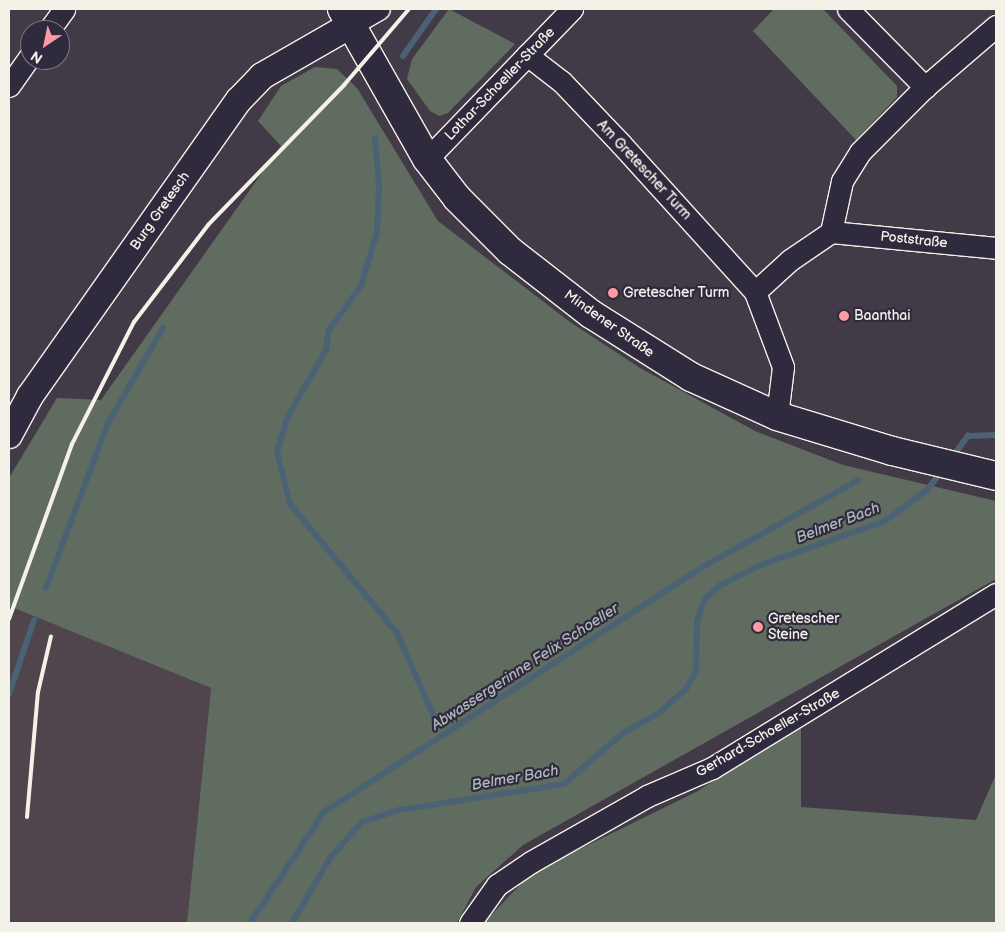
<!DOCTYPE html>
<meta charset="utf-8">
<style>
body{margin:0}
#map{position:relative;width:1005px;height:932px;overflow:hidden;background:#423a46;font-family:"Balsamiq Sans",sans-serif}
div>[style]{position:absolute}
.built>*{inset:0;background:#50454d}
.green>*{inset:0;background:#616c60}
.stream>*{height:6px;margin:-3px;padding:0 3px;transform-origin:3px;border-radius:3px;background:#4a6274}
.roads{filter:drop-shadow(1px 0 #f4f1e8) drop-shadow(-1px 0 #f4f1e8) drop-shadow(0 1px #f4f1e8) drop-shadow(0 -1px #f4f1e8)}
.minor>*{height:21px;margin:-10.5px;padding:0 10.5px;transform-origin:10.5px;border-radius:10.5px;background:#2f2a3d}
.tertiary>*{height:26px;margin:-13px;padding:0 13px;transform-origin:13px;border-radius:13px;background:#2f2a3d}
.secondary>*{height:28px;margin:-14px;padding:0 14px;transform-origin:14px;border-radius:14px;background:#2f2a3d}
.rail>*{height:4px;margin:-2px;padding:0 2px;transform-origin:2px;border-radius:2px;background:#f4f1e8}
.dots>*{width:14px;height:14px;translate:-50% -50%;box-sizing:border-box;border:2px solid #2f2a3d;border-radius:50%}
span{translate:-50% -50%;white-space:nowrap;text-align:center;line-height:1.15;-webkit-text-stroke:4.5px #2f2a3d;paint-order:stroke}
.street-label{font-size:14px;color:#f4f1e8}
.poi-label{font-size:14px;color:#f4f1e8}
.left{translate:0 -50%;text-align:left}
.water-label{font-size:15px;color:#b0b8ba;font-style:italic}
.frame{position:absolute;inset:0;border:10px solid #f4f1e8;pointer-events:none}
.north{position:absolute;left:20px;top:20px;width:50px;height:50px;box-sizing:border-box;background:#2f2a3d;border:1px solid #7e7a81;border-radius:50%;rotate:214deg;font-size:14px;font-weight:700;line-height:20px;text-align:center;color:#f4f1e8}
.north::after{content:'';display:block;margin:auto;width:18px;height:22px;background:#ff9aa2;clip-path:polygon(50% 0,100% 100%,50% 72%,0 100%)}
</style>
<div id="map">
<div class="built">
<i style="clip-path:polygon(9px 606px,211px 688px,187px 923px,9px 923px)"></i>
</div>
<div class="green">
<i style="clip-path:polygon(449px 9px,515px 44px,448px 113px,439px 116px,430px 111px,407px 79px,412px 59px)"></i>
<i style="clip-path:polygon(774px 9px,823px 9px,897px 86px,897px 97px,856px 140px,753px 31px)"></i>
<i style="clip-path:polygon(315px 67px,337px 69px,357px 88px,438px 221px,570px 322px,640px 368px,755px 431px,843px 465px,996px 501px,996px 579px,523px 845px,476px 887px,457px 923px,187px 923px,211px 688px,9px 606px,9px 478px,57px 398px,101px 400px,281px 146px,258px 121px,281px 86px)"></i>
<i style="clip-path:polygon(801px 723px,801px 807px,976px 820px,996px 774px,996px 923px,484px 923px,531px 873px,698px 791px)"></i>
</div>
<div class="stream">
<i style="left:403px;top:56px;width:57px;rotate:-54.9deg"></i>
<i style="left:375px;top:138px;width:47px;rotate:85.1deg"></i>
<i style="left:379px;top:185px;width:47px;rotate:92.4deg"></i>
<i style="left:377px;top:232px;width:56px;rotate:106.5deg"></i>
<i style="left:361px;top:286px;width:54px;rotate:126deg"></i>
<i style="left:329px;top:330px;width:20px;rotate:99deg"></i>
<i style="left:326px;top:350px;width:76px;rotate:119.9deg"></i>
<i style="left:288px;top:416px;width:38px;rotate:107deg"></i>
<i style="left:277px;top:452px;width:54px;rotate:76deg"></i>
<i style="left:290px;top:504px;width:168px;rotate:50.3deg"></i>
<i style="left:397px;top:633px;width:92px;rotate:66.2deg"></i>
<i style="left:951px;top:459px;width:29px;rotate:-54deg"></i>
<i style="left:968px;top:436px;width:28px;rotate:-2deg"></i>
<i style="left:46px;top:588px;width:176px;rotate:-69.4deg"></i>
<i style="left:108px;top:423px;width:110px;rotate:-59.9deg"></i>
<i style="left:9px;top:694px;width:78px;rotate:-71.3deg"></i>
<i style="left:250px;top:923px;width:133px;rotate:-56.3deg"></i>
<i style="left:324px;top:812px;width:457px;rotate:-32.9deg"></i>
<i style="left:708px;top:564px;width:172px;rotate:-29.2deg"></i>
<i style="left:292px;top:923px;width:75px;rotate:-59.7deg"></i>
<i style="left:330px;top:858px;width:48px;rotate:-48.4deg"></i>
<i style="left:362px;top:822px;width:40px;rotate:-18deg"></i>
<i style="left:400px;top:810px;width:166px;rotate:-9deg"></i>
<i style="left:564px;top:784px;width:78px;rotate:-40.8deg"></i>
<i style="left:623px;top:733px;width:41px;rotate:-29.1deg"></i>
<i style="left:659px;top:713px;width:36px;rotate:-42deg"></i>
<i style="left:686px;top:689px;width:21px;rotate:-61deg"></i>
<i style="left:696px;top:671px;width:49px;rotate:-88.8deg"></i>
<i style="left:697px;top:622px;width:23px;rotate:-72deg"></i>
<i style="left:704px;top:600px;width:21px;rotate:-43deg"></i>
<i style="left:719px;top:586px;width:49px;rotate:-26.6deg"></i>
<i style="left:763px;top:564px;width:127px;rotate:-19.3deg"></i>
<i style="left:883px;top:522px;width:53px;rotate:-35.8deg"></i>
<i style="left:926px;top:491px;width:26px;rotate:-51deg"></i>
</div>
<div class="roads">
<div class="minor">
<i style="left:848px;top:9px;width:110px;rotate:45.4deg"></i>
<i style="left:351px;top:25px;width:32px;rotate:-30deg"></i>
<i style="left:49px;top:30px;width:26px;rotate:-54deg"></i>
<i style="left:527px;top:55px;width:44px;rotate:37.6deg"></i>
<i style="left:562px;top:82px;width:86px;rotate:46.4deg"></i>
<i style="left:621px;top:144px;width:200px;rotate:47.8deg"></i>
<i style="left:755px;top:292px;width:80px;rotate:69.5deg"></i>
<i style="left:783px;top:367px;width:49px;rotate:97deg"></i>
<i style="left:9px;top:86px;width:37px;rotate:-55deg"></i>
<i style="left:427px;top:159px;width:209px;rotate:-46deg"></i>
<i style="left:831px;top:232px;width:166px;rotate:5.5deg"></i>
<i style="left:755px;top:292px;width:47px;rotate:-42.4deg"></i>
<i style="left:790px;top:260px;width:50px;rotate:-34.3deg"></i>
<i style="left:831px;top:232px;width:52px;rotate:-77.8deg"></i>
<i style="left:842px;top:181px;width:34px;rotate:-58deg"></i>
<i style="left:860px;top:152px;width:92px;rotate:-45deg"></i>
<i style="left:925px;top:87px;width:94px;rotate:-40.7deg"></i>
<i style="left:470px;top:923px;width:47px;rotate:-54.6deg"></i>
<i style="left:497px;top:885px;width:41px;rotate:-34.1deg"></i>
<i style="left:531px;top:862px;width:133px;rotate:-29.6deg"></i>
<i style="left:647px;top:796px;width:71px;rotate:-23.3deg"></i>
<i style="left:712px;top:768px;width:333px;rotate:-31.5deg"></i>
</div>
<div class="tertiary">
<i style="left:9px;top:435px;width:44px;rotate:-61.7deg"></i>
<i style="left:30px;top:396px;width:362px;rotate:-54.8deg"></i>
<i style="left:239px;top:100px;width:33px;rotate:-46deg"></i>
<i style="left:262px;top:76px;width:103px;rotate:-29.8deg"></i>
</div>
<div class="secondary">
<i style="left:342px;top:9px;width:172px;rotate:60.5deg"></i>
<i style="left:427px;top:159px;width:49px;rotate:52.4deg"></i>
<i style="left:457px;top:198px;width:75px;rotate:45deg"></i>
<i style="left:510px;top:251px;width:103px;rotate:37.9deg"></i>
<i style="left:591px;top:314px;width:118px;rotate:32.2deg"></i>
<i style="left:691px;top:377px;width:94px;rotate:24.4deg"></i>
<i style="left:777px;top:416px;width:120px;rotate:16.9deg"></i>
<i style="left:892px;top:451px;width:107px;rotate:13.5deg"></i>
</div>
</div>
<div class="rail">
<i style="left:9px;top:619px;width:186px;rotate:-70.2deg"></i>
<i style="left:72px;top:444px;width:137px;rotate:-63.1deg"></i>
<i style="left:134px;top:322px;width:123px;rotate:-52.6deg"></i>
<i style="left:209px;top:224px;width:194px;rotate:-45.8deg"></i>
<i style="left:344px;top:85px;width:100px;rotate:-49.5deg"></i>
<i style="left:27px;top:817px;width:125px;rotate:-85deg"></i>
<i style="left:38px;top:692px;width:57px;rotate:-76.9deg"></i>
</div>
<div class="dots">
<i style="left:613px;top:293px;background:#ff9aa2"></i>
<i style="left:844px;top:316px;background:#ff9aa2"></i>
<i style="left:758px;top:627px;background:#ff9aa2"></i>
</div>
<div class="street-label">
<span style="left:500px;top:84px;rotate:-46deg">Lothar-Schoeller-Straße</span>
<span style="left:644px;top:170px;rotate:47deg">Am Gretescher Turm</span>
<span style="left:160px;top:211px;rotate:-55deg">Burg Gretesch</span>
<span style="left:914px;top:240px;rotate:6deg">Poststraße</span>
<span style="left:609px;top:324px;rotate:35deg">Mindener Straße</span>
<span style="left:768px;top:733px;rotate:-30deg">Gerhard-Schoeller-Straße</span>
</div>
<div class="poi-label">
<span class="left" style="left:623px;top:293px">Gretescher Turm</span>
<span class="left" style="left:854px;top:316px">Baanthai</span>
<span class="left" style="left:768px;top:627px">Gretescher<br>Steine</span>
</div>
<div class="water-label">
<span style="left:838px;top:523px;rotate:-21deg">Belmer Bach</span>
<span style="left:525px;top:667px;rotate:-33deg">Abwassergerinne Felix Schoeller</span>
<span style="left:515px;top:778px;rotate:-10deg">Belmer Bach</span>
</div>
<div class="frame"></div>
<div class="north">N</div>
</div>
